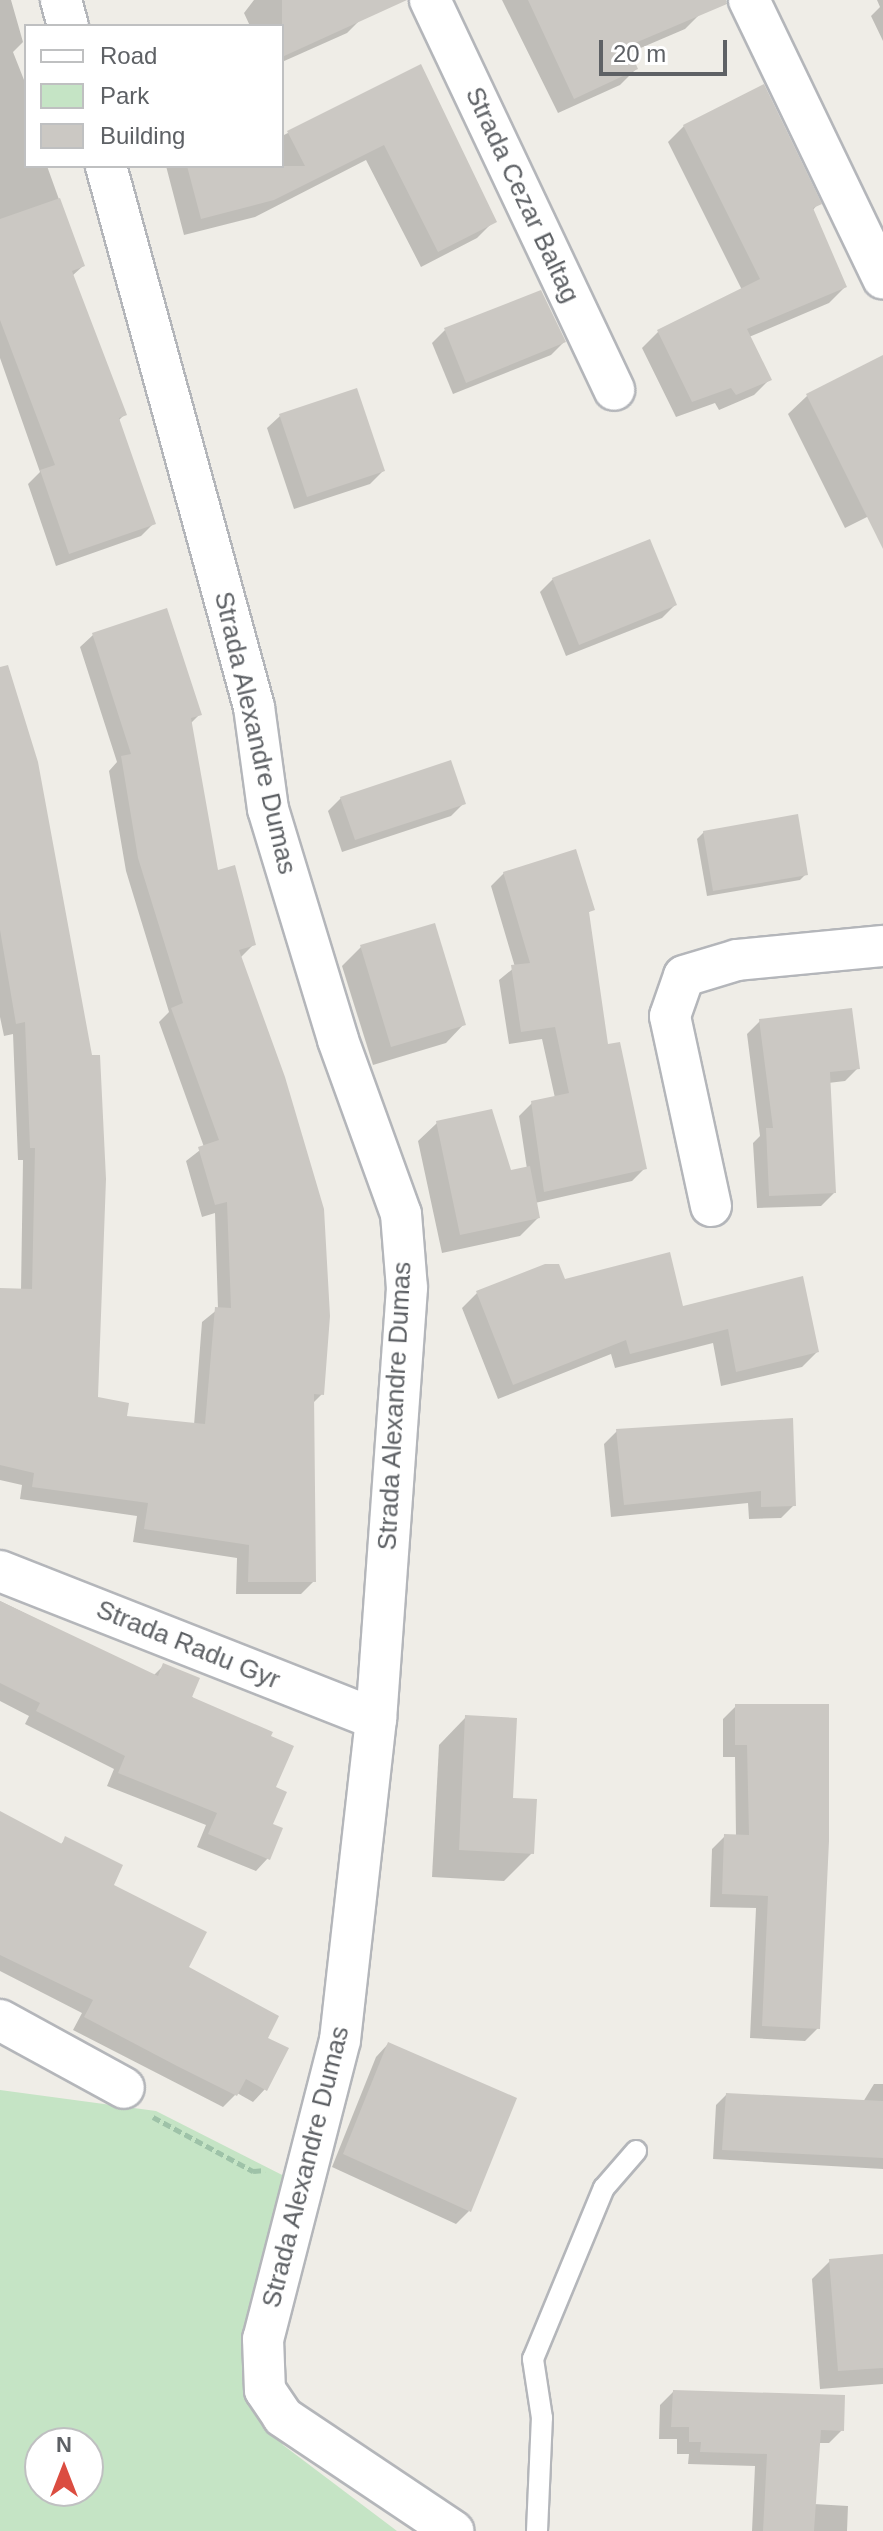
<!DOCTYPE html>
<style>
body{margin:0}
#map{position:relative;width:883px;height:2531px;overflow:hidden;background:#efede7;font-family:Arial,sans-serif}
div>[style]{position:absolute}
.green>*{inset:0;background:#c5e4c5}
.shadow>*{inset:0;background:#0003}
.building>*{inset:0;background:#cbc8c3}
.path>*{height:5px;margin-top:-2.5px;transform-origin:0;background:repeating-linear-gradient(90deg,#9ec2a8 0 8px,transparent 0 12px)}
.roads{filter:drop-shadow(2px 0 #b4b6ba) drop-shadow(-2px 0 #b4b6ba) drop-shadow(0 2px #b4b6ba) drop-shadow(0 -2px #b4b6ba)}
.lane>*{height:20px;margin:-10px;padding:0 10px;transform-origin:10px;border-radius:10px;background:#fff}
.street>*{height:40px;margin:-20px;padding:0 20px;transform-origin:20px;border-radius:20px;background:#fff}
span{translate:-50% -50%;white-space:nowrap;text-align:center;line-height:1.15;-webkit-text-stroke:8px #fff;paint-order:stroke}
.street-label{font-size:26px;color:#5e6165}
.legend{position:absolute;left:24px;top:24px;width:260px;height:144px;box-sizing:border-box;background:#fff;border:2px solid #bfc0c1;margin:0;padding:10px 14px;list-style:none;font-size:24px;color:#5e6165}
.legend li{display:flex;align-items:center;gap:16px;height:40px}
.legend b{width:40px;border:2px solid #bfc0c1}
.north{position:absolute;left:24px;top:2427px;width:80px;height:80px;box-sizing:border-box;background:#fff;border:2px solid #bfc0c1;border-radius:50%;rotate:0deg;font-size:22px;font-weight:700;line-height:32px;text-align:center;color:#5e6165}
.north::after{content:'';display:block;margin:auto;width:28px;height:36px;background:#db4d41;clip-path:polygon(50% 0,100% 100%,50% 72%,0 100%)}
.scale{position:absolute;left:599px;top:40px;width:128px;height:36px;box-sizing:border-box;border:4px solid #5e6165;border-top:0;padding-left:10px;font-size:24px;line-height:28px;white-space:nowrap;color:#5e6165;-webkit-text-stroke:6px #fff;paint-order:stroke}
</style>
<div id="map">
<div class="green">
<i style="clip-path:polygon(evenodd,0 2090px,156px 2111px,296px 2182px,252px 2387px,283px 2445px,397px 2531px,0 2531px,0 2090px,40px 2443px,88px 2443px,88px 2491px,40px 2491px,40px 2443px)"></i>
</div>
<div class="shadow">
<i style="clip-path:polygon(0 0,11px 0,23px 42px,13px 52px,26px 85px,26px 166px,47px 166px,83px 266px,72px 276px,125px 414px,118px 421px,154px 523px,141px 536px,56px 566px,28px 484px,40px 472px,0 358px)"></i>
<i style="clip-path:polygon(254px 0,351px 0,360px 20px,347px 33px,282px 62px,282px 26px,250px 26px,244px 13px)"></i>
<i style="clip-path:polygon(502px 0,694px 0,700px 14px,685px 29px,629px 53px,636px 69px,620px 85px,558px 113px)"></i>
<i style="clip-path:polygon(877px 0,883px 0,883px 41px,871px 16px,880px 7px)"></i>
<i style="clip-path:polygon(420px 66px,494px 221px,477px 238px,421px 267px,366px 160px,255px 217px,184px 235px,166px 166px,282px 166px,282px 136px)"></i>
<i style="clip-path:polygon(684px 126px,819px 203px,812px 211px,845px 287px,829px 303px,749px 337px,770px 379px,754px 395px,719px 410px,715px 403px,676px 417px,642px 348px,658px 332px,742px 290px,668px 142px)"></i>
<i style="clip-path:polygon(445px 330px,564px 342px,551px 355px,453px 394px,432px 343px)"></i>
<i style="clip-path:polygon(883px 358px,883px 509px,845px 528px,788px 414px,807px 396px)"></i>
<i style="clip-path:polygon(280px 416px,383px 471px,370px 484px,294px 509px,267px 428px)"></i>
<i style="clip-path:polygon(553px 579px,675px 605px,662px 618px,566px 656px,540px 592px)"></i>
<i style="clip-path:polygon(93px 635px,200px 714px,190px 724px,216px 872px,254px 944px,241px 957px,322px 1394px,312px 1404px,314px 1581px,301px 1594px,236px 1594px,237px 1558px,133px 1542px,137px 1516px,20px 1499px,22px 1485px,0 1480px,0 1290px,21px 1291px,23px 1160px,18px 1160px,13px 1034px,4px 1036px,0 1017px,0 686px,96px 1398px,124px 1418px,194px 1425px,202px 1322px,218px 1309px,215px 1213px,202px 1217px,186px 1161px,204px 1147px,159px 1022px,169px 1012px,126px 871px,109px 771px,117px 762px,80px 647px)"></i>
<i style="clip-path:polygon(341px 798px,464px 803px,451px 816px,342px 852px,328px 811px)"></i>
<i style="clip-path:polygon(704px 832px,806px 874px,800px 880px,707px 896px,697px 839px)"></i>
<i style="clip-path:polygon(504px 873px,592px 909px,587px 914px,607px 1047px,645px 1168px,632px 1181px,535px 1203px,538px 1218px,520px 1236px,442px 1253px,418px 1141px,437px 1123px,510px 1173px,527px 1169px,519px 1116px,532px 1103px,555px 1098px,542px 1039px,509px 1044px,499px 980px,515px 967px,491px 886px)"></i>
<i style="clip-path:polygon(361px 947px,464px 1024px,446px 1043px,373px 1065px,342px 966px)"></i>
<i style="clip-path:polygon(760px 1021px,858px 1068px,845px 1081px,828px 1083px,834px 1193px,821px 1206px,757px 1208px,753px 1143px,760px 1136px,747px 1034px)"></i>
<i style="clip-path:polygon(477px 1293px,681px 1308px,817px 1352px,802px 1367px,721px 1386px,713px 1343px,615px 1368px,611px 1354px,498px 1399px,462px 1308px)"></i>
<i style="clip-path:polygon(791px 1420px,794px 1505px,781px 1518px,749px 1519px,748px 1503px,611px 1517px,604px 1444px,617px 1431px)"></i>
<i style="clip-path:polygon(0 1601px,153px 1676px,164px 1665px,273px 1788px,268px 1858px,256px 1871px,197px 1847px,206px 1825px,107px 1786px,114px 1769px,25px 1724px,29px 1716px,0 1701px)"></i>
<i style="clip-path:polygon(736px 1706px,827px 1841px,818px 2028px,805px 2041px,750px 2038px,756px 1908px,710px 1907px,712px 1849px,725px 1836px,736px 1837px,735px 1757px,723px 1757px,723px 1719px)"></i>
<i style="clip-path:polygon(466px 1717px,511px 1800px,532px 1853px,504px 1881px,432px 1877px,439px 1745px)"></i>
<i style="clip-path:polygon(0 1813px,60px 1845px,66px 1839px,186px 1967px,265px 2038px,265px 2089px,253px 2102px,237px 2093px,223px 2107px,73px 2030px,82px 2013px,0 1971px)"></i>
<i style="clip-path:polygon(388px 2044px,469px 2211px,456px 2224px,332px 2167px,376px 2057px)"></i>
<i style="clip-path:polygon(874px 2084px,883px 2084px,883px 2169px,713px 2159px,716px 2105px,726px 2095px,863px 2102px)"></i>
<i style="clip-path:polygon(883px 2256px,883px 2384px,820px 2389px,812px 2279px,830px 2261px)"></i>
<i style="clip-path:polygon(673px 2392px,842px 2430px,829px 2443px,818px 2443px,814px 2504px,848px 2506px,847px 2531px,752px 2531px,755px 2466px,688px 2464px,689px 2454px,677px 2454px,677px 2439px,659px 2439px,660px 2405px)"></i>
</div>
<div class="building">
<i style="clip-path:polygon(282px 0,407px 0,282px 57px)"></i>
<i style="clip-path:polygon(528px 0,726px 0,727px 4px,628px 46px,638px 69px,574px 99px)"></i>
<i style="clip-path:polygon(421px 64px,497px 222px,438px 252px,384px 145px,274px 200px,201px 219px,187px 166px,305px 166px,287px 131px)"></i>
<i style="clip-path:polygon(764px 84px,822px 204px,813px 208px,847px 287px,747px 329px,772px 380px,736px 395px,731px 388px,692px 402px,657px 330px,760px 279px,683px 125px)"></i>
<i style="clip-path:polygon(60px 198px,85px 266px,72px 271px,127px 415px,119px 418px,156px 524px,69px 554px,40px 470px,55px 465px,0 320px,0 219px)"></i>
<i style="clip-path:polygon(541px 290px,566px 342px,466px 383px,444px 328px)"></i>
<i style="clip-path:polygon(883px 355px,883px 549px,806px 394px)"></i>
<i style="clip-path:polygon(357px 388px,385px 471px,307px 497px,279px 414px)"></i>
<i style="clip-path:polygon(650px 539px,677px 605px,579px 645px,552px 578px)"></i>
<i style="clip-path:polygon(167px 608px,202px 715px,191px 718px,218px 870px,235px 865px,256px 945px,239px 950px,285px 1077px,324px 1209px,330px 1316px,324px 1395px,314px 1394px,316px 1582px,248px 1582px,249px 1545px,144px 1529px,148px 1503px,32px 1487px,34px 1473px,0 1465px,0 1288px,32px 1289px,35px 1148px,30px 1148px,25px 1022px,16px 1024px,0 930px,0 667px,8px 665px,38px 762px,92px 1055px,100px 1055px,106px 1179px,98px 1397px,129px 1403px,127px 1416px,205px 1424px,215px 1307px,231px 1308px,227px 1202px,215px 1205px,198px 1147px,219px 1140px,171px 1008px,183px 1003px,138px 858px,121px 756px,131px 754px,92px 633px)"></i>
<i style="clip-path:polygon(451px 760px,466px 804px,355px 840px,340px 797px)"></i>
<i style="clip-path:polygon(798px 814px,808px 875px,713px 891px,703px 831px)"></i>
<i style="clip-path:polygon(576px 849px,595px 910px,589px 912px,608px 1044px,620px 1042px,647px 1169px,544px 1192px,531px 1101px,569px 1093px,555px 1027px,521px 1032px,511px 965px,530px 963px,503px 872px)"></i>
<i style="clip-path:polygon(435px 923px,466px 1025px,391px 1047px,360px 945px)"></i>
<i style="clip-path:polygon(852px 1008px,860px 1069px,830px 1072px,836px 1193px,769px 1196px,766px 1128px,773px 1128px,759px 1019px)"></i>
<i style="clip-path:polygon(492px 1109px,511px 1170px,530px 1166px,540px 1218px,460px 1235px,436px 1121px)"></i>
<i style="clip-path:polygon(670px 1252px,683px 1306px,803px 1276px,819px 1352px,736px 1372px,728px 1329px,630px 1354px,626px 1340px,513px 1385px,476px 1291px,545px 1264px,559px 1264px,565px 1279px)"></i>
<i style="clip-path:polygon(793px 1418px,796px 1506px,761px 1507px,761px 1491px,624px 1505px,616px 1429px)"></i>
<i style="clip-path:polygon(0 1601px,158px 1676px,163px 1663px,200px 1678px,192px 1697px,273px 1732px,271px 1736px,294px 1746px,276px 1787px,287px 1792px,273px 1824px,283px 1828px,270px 1860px,208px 1834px,217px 1813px,118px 1773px,125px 1756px,36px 1711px,40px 1703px,0 1683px)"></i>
<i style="clip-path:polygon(735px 1704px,829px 1704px,829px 1841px,820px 2029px,762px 2026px,768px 1896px,722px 1894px,724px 1834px,749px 1835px,747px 1745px,735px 1745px)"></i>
<i style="clip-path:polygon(465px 1715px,517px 1718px,513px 1798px,537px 1799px,534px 1854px,459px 1850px)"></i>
<i style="clip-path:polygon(0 1811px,62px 1844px,65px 1836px,123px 1865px,114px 1885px,207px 1932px,189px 1967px,279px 2016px,268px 2038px,289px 2048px,267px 2091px,246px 2079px,237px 2096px,177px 2066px,84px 2017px,93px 2000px,0 1955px)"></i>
<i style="clip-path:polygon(388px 2042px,517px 2098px,471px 2212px,343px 2154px)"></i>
<i style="clip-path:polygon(726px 2093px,883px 2101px,883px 2158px,722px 2150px)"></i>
<i style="clip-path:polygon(883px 2254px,883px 2368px,838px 2371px,829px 2259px)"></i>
<i style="clip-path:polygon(673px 2390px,845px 2395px,844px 2431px,821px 2430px,814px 2531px,763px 2531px,767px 2454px,700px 2452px,701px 2442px,689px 2442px,689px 2427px,671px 2427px)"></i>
</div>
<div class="path">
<i style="left:153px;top:2117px;width:114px;rotate:28.4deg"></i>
<i style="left:253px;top:2171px;width:12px;rotate:-5deg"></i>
</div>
<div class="roads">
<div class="lane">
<i style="left:537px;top:2531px;width:113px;rotate:-87.5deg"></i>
<i style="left:542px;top:2418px;width:60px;rotate:-98.7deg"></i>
<i style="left:533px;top:2359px;width:185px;rotate:-67.5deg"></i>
<i style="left:604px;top:2188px;width:49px;rotate:-49.1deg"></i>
</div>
<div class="street">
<i style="left:61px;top:0;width:27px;rotate:75deg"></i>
<i style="left:430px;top:0;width:431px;rotate:64.7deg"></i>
<i style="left:749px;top:0;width:309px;rotate:64.3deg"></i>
<i style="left:106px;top:166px;width:561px;rotate:74.7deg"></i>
<i style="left:254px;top:707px;width:103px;rotate:82.2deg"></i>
<i style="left:268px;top:809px;width:241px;rotate:73.1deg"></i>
<i style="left:338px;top:1040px;width:185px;rotate:70.1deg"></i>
<i style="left:401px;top:1214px;width:74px;rotate:85.4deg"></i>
<i style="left:407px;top:1288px;width:432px;rotate:94.1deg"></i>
<i style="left:376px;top:1719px;width:323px;rotate:96.4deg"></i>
<i style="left:340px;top:2040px;width:309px;rotate:104.4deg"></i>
<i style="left:263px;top:2339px;width:51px;rotate:87.8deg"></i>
<i style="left:265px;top:2390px;width:32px;rotate:56deg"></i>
<i style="left:283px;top:2417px;width:205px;rotate:33.8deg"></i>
<i style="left:711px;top:1206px;width:194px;rotate:-102.2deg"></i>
<i style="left:670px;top:1016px;width:42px;rotate:-70.7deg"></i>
<i style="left:684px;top:976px;width:55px;rotate:-16.8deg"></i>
<i style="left:737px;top:960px;width:147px;rotate:-5.5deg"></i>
<i style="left:0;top:1571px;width:404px;rotate:21.5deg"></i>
<i style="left:0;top:2020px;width:141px;rotate:28.7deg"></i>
</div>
</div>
<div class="street-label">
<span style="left:522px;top:195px;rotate:65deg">Strada Cezar Baltag</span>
<span style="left:255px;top:733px;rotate:77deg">Strada Alexandre Dumas</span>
<span style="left:395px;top:1406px;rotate:-87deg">Strada Alexandre Dumas</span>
<span style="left:188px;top:1645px;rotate:22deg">Strada Radu Gyr</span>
<span style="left:306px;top:2167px;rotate:-76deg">Strada Alexandre Dumas</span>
</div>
<ul class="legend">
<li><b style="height:10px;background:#fff"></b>Road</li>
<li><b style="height:22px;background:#c5e4c5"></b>Park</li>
<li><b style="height:22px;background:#cbc8c3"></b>Building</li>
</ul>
<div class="north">N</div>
<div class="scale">20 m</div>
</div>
